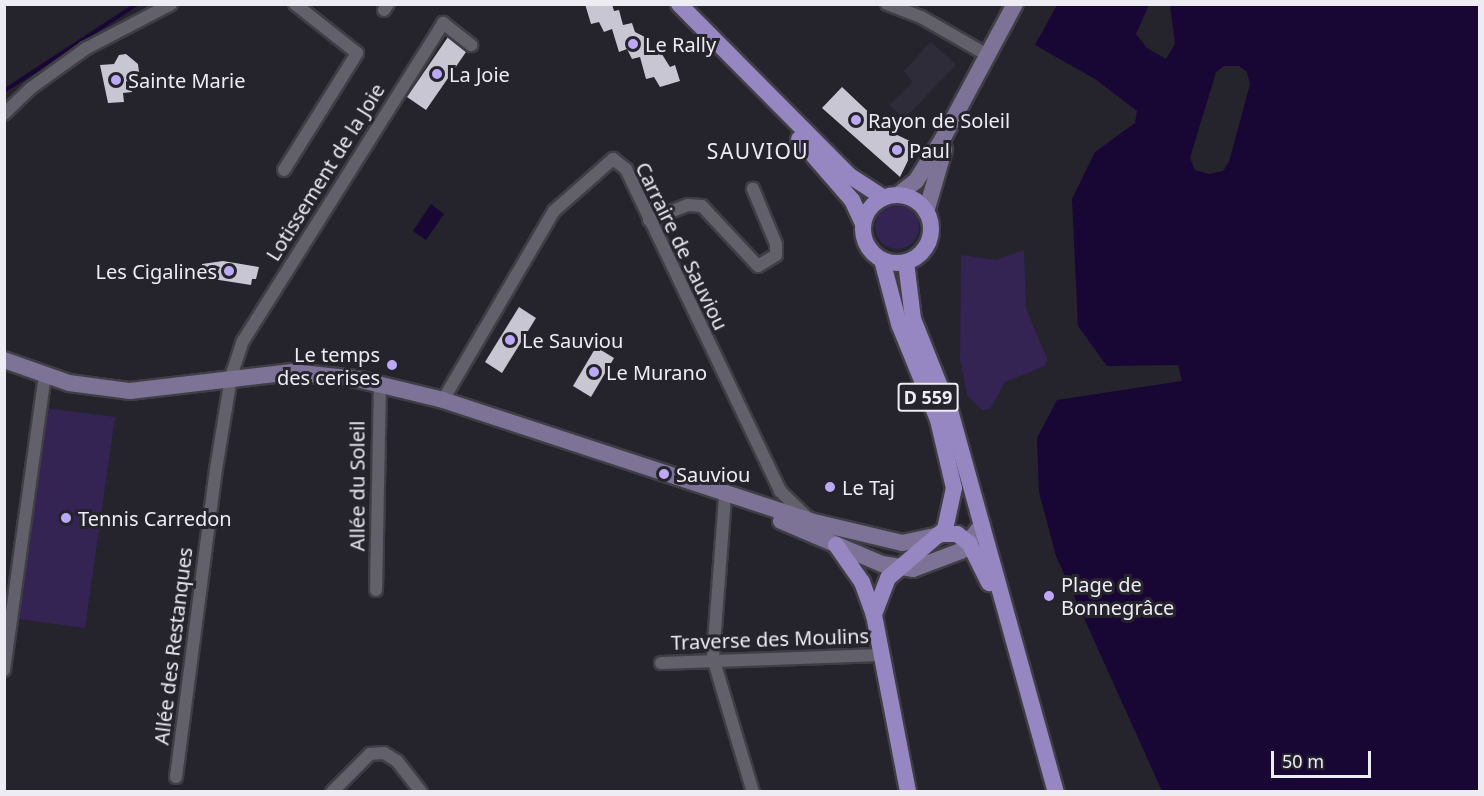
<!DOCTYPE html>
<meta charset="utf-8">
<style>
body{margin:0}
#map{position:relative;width:1484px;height:796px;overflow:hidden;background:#25232c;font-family:"Noto Sans",sans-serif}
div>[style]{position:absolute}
.built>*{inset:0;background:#2f2c3a}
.green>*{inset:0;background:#332454}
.round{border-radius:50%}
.water>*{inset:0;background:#180635}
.pier>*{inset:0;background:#25232c}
.stream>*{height:4px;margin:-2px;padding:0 2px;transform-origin:2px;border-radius:2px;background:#180635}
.building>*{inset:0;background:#c8c6d2}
.roads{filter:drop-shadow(2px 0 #3f3e45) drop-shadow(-2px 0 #3f3e45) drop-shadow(0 2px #3f3e45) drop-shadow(0 -2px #3f3e45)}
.minor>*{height:12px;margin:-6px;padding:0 6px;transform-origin:6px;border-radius:6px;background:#62606a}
.secondary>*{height:16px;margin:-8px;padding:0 8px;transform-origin:8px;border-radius:8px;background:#7c7396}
.primary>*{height:16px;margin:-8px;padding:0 8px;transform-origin:8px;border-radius:8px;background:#9686c2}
.primary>.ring{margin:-8px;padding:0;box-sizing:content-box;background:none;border:16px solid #9686c2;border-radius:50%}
.dots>*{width:16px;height:16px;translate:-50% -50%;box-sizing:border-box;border:3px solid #25232c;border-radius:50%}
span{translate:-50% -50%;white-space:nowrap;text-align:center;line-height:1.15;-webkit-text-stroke:6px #25232c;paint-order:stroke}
.shield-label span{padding:2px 4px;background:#25232c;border:2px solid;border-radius:4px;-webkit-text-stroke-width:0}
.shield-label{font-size:18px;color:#edecf2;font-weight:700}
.poi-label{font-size:20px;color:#edecf2}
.left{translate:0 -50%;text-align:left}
.right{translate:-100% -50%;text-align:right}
.street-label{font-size:20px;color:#edecf2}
.neighbourhood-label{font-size:21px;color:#edecf2;letter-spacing:1.5px}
.frame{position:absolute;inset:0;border:6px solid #edecf2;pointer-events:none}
.scale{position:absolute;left:1271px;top:751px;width:100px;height:27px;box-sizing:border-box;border:3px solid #edecf2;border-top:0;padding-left:8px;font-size:18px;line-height:21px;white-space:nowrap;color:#edecf2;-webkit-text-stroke:4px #25232c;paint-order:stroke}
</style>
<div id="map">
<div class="built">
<i style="clip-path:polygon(931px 42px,956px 65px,904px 119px,889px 105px,913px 82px,904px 71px)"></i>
</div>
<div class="green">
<i class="round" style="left:875px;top:205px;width:44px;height:44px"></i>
<i style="clip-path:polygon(1024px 250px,1026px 309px,1047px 358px,1045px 366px,1005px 382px,990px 409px,982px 410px,967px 395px,960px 359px,961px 255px,996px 260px)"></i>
<i style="clip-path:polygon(46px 408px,115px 417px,85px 628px,18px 619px)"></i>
</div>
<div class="water">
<i style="clip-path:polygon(1057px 5px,1149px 5px,1136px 34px,1147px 48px,1166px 59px,1175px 44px,1170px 5px,1479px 5px,1479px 791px,1162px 791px,1056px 556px,1039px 492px,1037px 438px,1057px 400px,1182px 381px,1178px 365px,1107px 366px,1078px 326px,1072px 199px,1095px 152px,1135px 123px,1137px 111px,1095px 79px,1035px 45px)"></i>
<i style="clip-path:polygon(431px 204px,444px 214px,426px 240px,413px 231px)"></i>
</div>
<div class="pier">
<i style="clip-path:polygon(1224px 66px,1239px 66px,1247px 72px,1250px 84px,1229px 162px,1223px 171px,1209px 174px,1195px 170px,1190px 158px,1216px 72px)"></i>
</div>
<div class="stream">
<i style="left:4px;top:91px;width:159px;rotate:-33.2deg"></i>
</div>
<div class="building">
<i style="clip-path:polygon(585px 4px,612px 4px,614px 11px,619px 10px,623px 25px,632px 23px,635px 32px,647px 38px,652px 53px,660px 51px,670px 67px,675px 65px,680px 81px,660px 87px,654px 77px,646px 79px,640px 57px,632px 59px,627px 49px,619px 52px,612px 29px,604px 32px,599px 22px,591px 24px)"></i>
<i style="clip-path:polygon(448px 37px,466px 52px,426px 110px,407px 97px)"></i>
<i style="clip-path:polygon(126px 54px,138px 64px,139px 72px,131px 77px,132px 92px,123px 93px,124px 102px,108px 103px,100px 65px,114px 64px,119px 55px)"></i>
<i style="clip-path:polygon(842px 87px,879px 122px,886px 114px,897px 124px,891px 132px,916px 144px,900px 177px,822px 108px)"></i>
<i style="clip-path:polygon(223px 261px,259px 267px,256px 279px,252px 279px,251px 285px,200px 277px,202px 264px)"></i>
<i style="clip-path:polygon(519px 307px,536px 318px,502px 373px,485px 362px)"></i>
<i style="clip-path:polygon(596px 347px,614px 358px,591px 397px,573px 386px)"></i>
</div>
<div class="roads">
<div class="minor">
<i style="left:887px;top:4px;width:36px;rotate:21deg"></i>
<i style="left:921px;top:17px;width:78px;rotate:29.8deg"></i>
<i style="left:384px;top:10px;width:7px;rotate:-56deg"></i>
<i style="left:4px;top:114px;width:37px;rotate:-44deg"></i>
<i style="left:31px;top:88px;width:67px;rotate:-35.8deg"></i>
<i style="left:85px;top:49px;width:97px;rotate:-27.6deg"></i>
<i style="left:284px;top:170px;width:138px;rotate:-58deg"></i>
<i style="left:357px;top:53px;width:79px;rotate:-141.7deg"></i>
<i style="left:649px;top:220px;width:42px;rotate:-21deg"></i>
<i style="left:688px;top:205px;width:14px;rotate:4deg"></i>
<i style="left:702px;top:206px;width:82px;rotate:47deg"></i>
<i style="left:758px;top:266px;width:21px;rotate:-31deg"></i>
<i style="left:776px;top:255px;width:11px;rotate:-90deg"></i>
<i style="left:776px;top:244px;width:60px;rotate:-112.7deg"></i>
<i style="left:443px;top:400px;width:219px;rotate:-59.6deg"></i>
<i style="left:554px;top:211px;width:79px;rotate:-41.4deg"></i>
<i style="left:613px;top:159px;width:16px;rotate:38deg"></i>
<i style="left:626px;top:169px;width:357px;rotate:64.4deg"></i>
<i style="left:780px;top:491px;width:39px;rotate:44deg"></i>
<i style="left:725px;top:497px;width:161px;rotate:94.3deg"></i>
<i style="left:713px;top:658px;width:140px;rotate:73.4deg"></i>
<i style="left:376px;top:590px;width:207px;rotate:-88.9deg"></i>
<i style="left:661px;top:663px;width:220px;rotate:-2.1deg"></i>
<i style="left:4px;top:670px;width:297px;rotate:-82.1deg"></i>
<i style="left:176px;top:777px;width:311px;rotate:-82.6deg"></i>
<i style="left:216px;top:469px;width:93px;rotate:-80.7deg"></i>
<i style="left:231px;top:377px;width:38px;rotate:-72deg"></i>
<i style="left:243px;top:341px;width:376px;rotate:-57.8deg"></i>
<i style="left:443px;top:23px;width:36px;rotate:38deg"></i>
<i style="left:332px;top:792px;width:54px;rotate:-45deg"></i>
<i style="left:370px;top:754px;width:14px;rotate:-4deg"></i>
<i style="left:384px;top:753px;width:15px;rotate:32deg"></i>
<i style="left:397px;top:761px;width:39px;rotate:52deg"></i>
</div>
<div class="secondary">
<i style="left:898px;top:195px;width:23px;rotate:-38deg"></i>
<i style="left:916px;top:181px;width:49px;rotate:-57.6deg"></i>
<i style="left:942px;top:140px;width:154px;rotate:-61.8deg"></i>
<i style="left:926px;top:212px;width:65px;rotate:-73.8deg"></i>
<i style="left:4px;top:360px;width:69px;rotate:19.5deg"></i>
<i style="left:69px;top:383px;width:62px;rotate:7.5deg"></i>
<i style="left:130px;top:391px;width:163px;rotate:-6.7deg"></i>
<i style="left:292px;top:372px;width:65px;rotate:6.1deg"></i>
<i style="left:357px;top:379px;width:89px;rotate:13.7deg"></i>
<i style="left:443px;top:400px;width:386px;rotate:18.2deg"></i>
<i style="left:810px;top:521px;width:95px;rotate:13.4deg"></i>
<i style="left:902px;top:543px;width:38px;rotate:-12deg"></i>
<i style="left:781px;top:521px;width:110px;rotate:23.1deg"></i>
<i style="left:882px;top:564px;width:31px;rotate:9deg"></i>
<i style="left:913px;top:569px;width:51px;rotate:-20.6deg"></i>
<i style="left:961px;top:551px;width:33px;rotate:-51deg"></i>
</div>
<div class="primary">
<i style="left:679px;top:4px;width:243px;rotate:45.2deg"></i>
<i style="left:850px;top:176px;width:40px;rotate:32.9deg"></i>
<i style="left:799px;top:139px;width:81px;rotate:49deg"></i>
<i style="left:852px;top:200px;width:26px;rotate:65deg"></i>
<i class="ring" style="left:863px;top:195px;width:52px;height:52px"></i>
<i style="left:882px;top:260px;width:66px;rotate:75.1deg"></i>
<i style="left:899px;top:324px;width:104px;rotate:67.9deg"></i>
<i style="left:938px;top:420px;width:70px;rotate:76.8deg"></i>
<i style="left:954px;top:488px;width:42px;rotate:102.4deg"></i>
<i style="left:945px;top:529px;width:75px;rotate:139.3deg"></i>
<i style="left:888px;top:578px;width:40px;rotate:111deg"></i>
<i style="left:874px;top:615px;width:180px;rotate:79.1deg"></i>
<i style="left:906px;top:262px;width:57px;rotate:83deg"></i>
<i style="left:913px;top:319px;width:102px;rotate:68.2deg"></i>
<i style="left:951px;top:414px;width:392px;rotate:74.5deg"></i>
<i style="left:940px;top:534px;width:17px"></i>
<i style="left:957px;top:534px;width:15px;rotate:37deg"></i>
<i style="left:969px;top:543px;width:45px;rotate:63.4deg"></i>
<i style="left:836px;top:545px;width:45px;rotate:54.9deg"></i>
<i style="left:862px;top:582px;width:35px;rotate:70deg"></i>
</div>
</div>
<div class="dots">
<i style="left:633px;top:44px;background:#bca9f5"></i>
<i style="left:437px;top:74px;background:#bca9f5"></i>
<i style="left:116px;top:80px;background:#bca9f5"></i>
<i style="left:856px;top:120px;background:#bca9f5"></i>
<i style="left:897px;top:150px;background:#bca9f5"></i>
<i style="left:229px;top:271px;background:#bca9f5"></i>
<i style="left:510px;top:340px;background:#bca9f5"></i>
<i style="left:392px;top:365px;background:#bca9f5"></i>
<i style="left:594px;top:372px;background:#bca9f5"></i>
<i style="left:664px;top:474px;background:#bca9f5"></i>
<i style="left:830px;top:487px;background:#bca9f5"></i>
<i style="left:66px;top:518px;background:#bca9f5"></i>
<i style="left:1049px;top:596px;background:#bca9f5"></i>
</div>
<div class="shield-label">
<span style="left:928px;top:397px">D 559</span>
</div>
<div class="poi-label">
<span class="left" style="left:645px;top:44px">Le Rally</span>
<span class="left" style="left:449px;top:74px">La Joie</span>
<span class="left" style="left:128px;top:80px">Sainte Marie</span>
<span class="left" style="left:868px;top:120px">Rayon de Soleil</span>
<span class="left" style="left:909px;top:150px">Paul</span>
<span class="right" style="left:217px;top:271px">Les Cigalines</span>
<span class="left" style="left:522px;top:340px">Le Sauviou</span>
<span class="right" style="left:380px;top:366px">Le temps<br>des cerises</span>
<span class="left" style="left:606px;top:372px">Le Murano</span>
<span class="left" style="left:676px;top:474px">Sauviou</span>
<span class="left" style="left:842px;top:487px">Le Taj</span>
<span class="left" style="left:78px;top:518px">Tennis Carredon</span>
<span class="left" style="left:1061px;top:596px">Plage de<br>Bonnegrâce</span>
</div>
<div class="street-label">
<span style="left:325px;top:172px;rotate:-58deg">Lotissement de la Joie</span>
<span style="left:682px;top:246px;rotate:64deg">Carraire de Sauviou</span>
<span style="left:357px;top:486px;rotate:-90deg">Allée du Soleil</span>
<span style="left:770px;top:639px;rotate:-2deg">Traverse des Moulins</span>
<span style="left:173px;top:646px;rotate:-83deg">Allée des Restanques</span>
</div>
<div class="neighbourhood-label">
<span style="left:758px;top:151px">SAUVIOU</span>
</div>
<div class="frame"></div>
<div class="scale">50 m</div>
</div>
